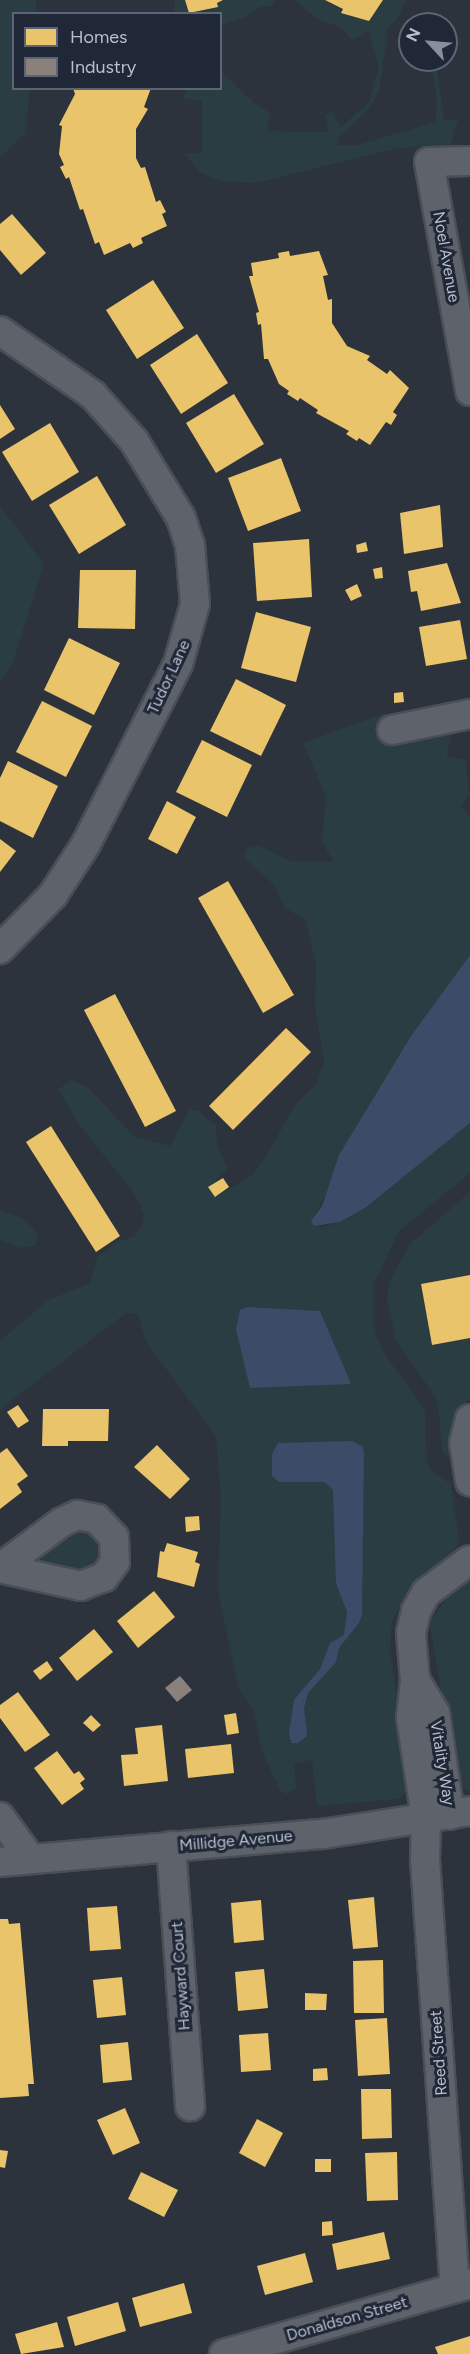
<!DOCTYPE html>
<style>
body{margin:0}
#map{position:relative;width:470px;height:2354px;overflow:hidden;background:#2d333d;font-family:Figtree,sans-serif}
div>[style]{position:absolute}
.green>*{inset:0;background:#2a3d43}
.water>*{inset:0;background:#3c4b68}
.homes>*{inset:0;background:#e9c46a}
.industry>*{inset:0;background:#8a817c}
.roads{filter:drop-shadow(2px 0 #4a4e55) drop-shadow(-2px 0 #4a4e55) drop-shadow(0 2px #4a4e55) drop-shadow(0 -2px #4a4e55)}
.minor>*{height:28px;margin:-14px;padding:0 14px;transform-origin:14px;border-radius:14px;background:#5e626a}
span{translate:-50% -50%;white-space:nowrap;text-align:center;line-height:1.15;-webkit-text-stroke:6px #202838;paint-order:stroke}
.street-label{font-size:16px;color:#b9bfcc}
.legend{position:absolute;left:12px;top:12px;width:210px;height:78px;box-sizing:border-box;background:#202838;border:2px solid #5d6473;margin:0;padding:8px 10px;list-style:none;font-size:18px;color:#b9bfcc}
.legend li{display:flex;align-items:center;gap:12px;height:30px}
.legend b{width:30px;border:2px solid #5d6473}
.north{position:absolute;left:398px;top:12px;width:60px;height:60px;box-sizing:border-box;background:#202838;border:2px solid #5d6473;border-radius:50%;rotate:296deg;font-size:16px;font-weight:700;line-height:24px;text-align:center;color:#b9bfcc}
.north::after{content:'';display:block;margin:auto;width:21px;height:27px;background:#888e9a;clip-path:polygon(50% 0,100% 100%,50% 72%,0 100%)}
</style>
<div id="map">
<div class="green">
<i style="clip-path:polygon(0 0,36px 0,36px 13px,14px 14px,14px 88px,30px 89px,25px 134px,0 157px)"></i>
<i style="clip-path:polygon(175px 0,185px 0,204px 12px,224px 0,275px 0,271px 6px,260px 7px,248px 16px,221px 25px,220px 14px,174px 13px)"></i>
<i style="clip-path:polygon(295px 0,325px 0,355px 19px,375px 6px,379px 8px,383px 0,406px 0,398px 17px,388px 28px,379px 92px,368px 109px,339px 138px,338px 145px,357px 145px,436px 122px,437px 96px,430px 60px,436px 60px,444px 120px,458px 120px,451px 144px,398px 148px,257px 183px,220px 181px,200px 172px,185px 154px,202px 153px,202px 100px,183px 99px,187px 89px,220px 88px,221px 71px,254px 103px,270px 113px,267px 131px,329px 132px,325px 115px,333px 112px,340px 128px,369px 102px,379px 67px,368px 30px,353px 40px,340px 27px,316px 18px)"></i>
<i style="clip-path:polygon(0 506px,44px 564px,13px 662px,0 683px)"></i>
<i style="clip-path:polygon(385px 713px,394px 745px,451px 732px,447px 757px,466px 760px,469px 795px,461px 806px,470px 816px,470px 955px,411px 1036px,339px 1155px,332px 1182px,316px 1213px,320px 1228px,340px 1222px,365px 1208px,470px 1123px,470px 1173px,399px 1231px,374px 1283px,373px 1308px,375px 1332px,383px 1352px,425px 1410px,426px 1458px,431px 1471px,451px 1484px,459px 1541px,450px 1557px,413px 1588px,392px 1619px,390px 1650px,411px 1788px,398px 1799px,317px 1806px,312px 1760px,294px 1763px,296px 1789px,287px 1794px,280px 1790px,261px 1749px,254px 1711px,238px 1687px,218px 1591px,221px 1500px,216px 1436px,146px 1342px,138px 1314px,126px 1313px,0 1409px,0 1341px,47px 1301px,90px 1283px,98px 1256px,117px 1242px,135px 1236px,142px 1226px,144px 1214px,134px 1193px,79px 1124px,58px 1090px,71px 1080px,87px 1087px,135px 1137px,170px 1146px,190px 1109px,199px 1111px,216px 1126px,217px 1144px,227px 1169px,209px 1187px,216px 1197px,251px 1176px,265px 1159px,294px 1106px,316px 1085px,324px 1061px,315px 1007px,316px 965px,306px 920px,285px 908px,273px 884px,244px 857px,247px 848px,259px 846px,290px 861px,334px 862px,322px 842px,326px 796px,303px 743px)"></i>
<i style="clip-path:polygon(470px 1192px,470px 1274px,420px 1284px,432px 1345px,470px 1338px,470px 1397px,453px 1422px,449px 1458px,442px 1452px,438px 1401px,396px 1340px,387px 1299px,389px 1283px,409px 1245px)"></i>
<i style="clip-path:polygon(0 1211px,19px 1217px,31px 1226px,38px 1236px,35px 1246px,21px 1248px,0 1240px)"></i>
<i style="clip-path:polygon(79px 1531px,92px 1533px,99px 1541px,101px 1554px,95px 1564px,82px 1570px,42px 1562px,41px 1556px)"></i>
<i style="clip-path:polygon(470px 1580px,470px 1790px,465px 1790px,458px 1783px,429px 1622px,451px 1593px)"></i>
</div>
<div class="water">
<i style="clip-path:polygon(470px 955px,470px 1123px,365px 1208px,340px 1222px,314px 1226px,311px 1221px,322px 1206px,339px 1155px,411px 1036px)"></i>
<i style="clip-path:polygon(247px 1307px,320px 1311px,351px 1384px,250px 1388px,236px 1329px,240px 1310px)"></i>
<i style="clip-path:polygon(352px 1441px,362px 1446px,364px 1452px,362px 1614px,359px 1623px,339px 1648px,336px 1662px,308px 1693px,304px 1708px,307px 1736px,298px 1743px,291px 1743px,289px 1733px,294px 1700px,320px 1669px,330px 1643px,344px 1635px,347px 1612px,336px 1583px,333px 1490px,325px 1482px,279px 1482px,272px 1476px,272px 1454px,278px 1443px)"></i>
</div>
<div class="homes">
<i style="clip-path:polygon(185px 0,223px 0,217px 3px,218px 7px,189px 13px)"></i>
<i style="clip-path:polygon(325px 0,383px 0,369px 21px,341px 13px,343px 9px)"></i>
<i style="clip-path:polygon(73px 88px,151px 88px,144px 107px,148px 109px,136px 129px,136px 158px,141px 168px,145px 167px,156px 202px,160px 200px,166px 212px,162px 214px,167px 226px,141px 238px,143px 243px,133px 248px,130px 243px,104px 255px,99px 242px,95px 244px,83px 209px,80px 210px,69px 177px,66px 179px,60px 167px,64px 165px,59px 154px,62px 126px,59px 125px,75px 94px)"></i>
<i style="clip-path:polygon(12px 214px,46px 253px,21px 275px,0 250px,0 224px)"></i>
<i style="clip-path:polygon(289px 251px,290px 256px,319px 251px,328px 275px,323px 276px,328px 300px,332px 299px,332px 323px,347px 346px,370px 356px,367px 360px,387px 374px,390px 370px,409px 388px,393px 412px,397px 415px,391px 425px,386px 422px,370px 445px,359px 438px,357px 441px,346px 434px,349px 431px,316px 413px,318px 410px,300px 398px,298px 401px,287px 394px,289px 391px,279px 384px,268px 359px,264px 359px,261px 324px,258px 325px,256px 313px,259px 312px,249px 276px,253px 276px,251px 263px,279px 258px,278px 253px)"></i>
<i style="clip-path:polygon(153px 280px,184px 328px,137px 359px,106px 310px)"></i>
<i style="clip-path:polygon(197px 334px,228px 383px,181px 414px,150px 365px)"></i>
<i style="clip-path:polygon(234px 394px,264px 444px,216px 473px,186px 423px)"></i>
<i style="clip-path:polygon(0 405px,15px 429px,0 439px)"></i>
<i style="clip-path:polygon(50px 423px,79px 472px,32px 501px,2px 452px)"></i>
<i style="clip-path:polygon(281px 458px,301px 511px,248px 531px,228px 478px)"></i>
<i style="clip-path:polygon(97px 476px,126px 525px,79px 554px,49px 505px)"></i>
<i style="clip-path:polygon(440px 505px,443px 547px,404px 554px,400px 513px)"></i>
<i style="clip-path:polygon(309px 539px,312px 597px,257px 601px,253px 543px)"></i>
<i style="clip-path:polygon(366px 542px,368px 551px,357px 553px,356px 545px)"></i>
<i style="clip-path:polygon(447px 563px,461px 603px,421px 611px,417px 591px,411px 592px,408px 571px)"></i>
<i style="clip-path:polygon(382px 567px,383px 578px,375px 579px,373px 569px)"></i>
<i style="clip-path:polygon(80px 570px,136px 570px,135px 629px,78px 628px)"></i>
<i style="clip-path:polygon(357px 584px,362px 596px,351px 601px,345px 590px)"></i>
<i style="clip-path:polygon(256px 612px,311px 627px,296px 682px,241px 668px)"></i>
<i style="clip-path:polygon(460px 620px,467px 659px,426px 666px,419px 627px)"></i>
<i style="clip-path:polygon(69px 638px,120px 663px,94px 715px,44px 690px)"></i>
<i style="clip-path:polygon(236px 679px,286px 705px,261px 756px,210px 731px)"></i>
<i style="clip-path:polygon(403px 692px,404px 702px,394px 703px,394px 693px)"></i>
<i style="clip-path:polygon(42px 701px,92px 726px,66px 777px,16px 752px)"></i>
<i style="clip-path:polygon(202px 740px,252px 765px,227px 817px,176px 792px)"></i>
<i style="clip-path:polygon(8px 761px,58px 786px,33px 838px,0 821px,0 778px)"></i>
<i style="clip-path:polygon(167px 801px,196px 817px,177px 854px,148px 839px)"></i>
<i style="clip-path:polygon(0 839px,16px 851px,0 872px)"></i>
<i style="clip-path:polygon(228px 881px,294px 995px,263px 1013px,198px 898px)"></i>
<i style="clip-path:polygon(115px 994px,176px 1111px,145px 1127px,84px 1010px)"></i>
<i style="clip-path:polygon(286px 1028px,311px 1052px,233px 1130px,209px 1106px)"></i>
<i style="clip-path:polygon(51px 1126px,120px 1236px,96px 1252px,26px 1142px)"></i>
<i style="clip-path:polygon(223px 1178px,229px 1187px,215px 1197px,208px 1187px)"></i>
<i style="clip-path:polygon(470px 1275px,470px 1338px,432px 1345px,421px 1284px)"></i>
<i style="clip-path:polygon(18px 1405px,29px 1421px,18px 1428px,7px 1412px)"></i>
<i style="clip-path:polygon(43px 1409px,109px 1409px,108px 1441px,68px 1441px,68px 1446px,42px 1446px)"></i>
<i style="clip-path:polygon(157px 1445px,190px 1479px,170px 1499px,134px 1467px)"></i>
<i style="clip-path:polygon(7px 1448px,28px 1476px,17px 1484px,22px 1492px,0 1509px,0 1453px)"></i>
<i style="clip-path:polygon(199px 1516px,200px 1530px,186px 1532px,185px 1517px)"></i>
<i style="clip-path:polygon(167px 1543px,198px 1552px,195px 1562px,200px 1564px,194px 1587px,157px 1577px,160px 1551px,164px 1552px)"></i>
<i style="clip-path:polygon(154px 1591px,175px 1617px,138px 1648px,117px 1621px)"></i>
<i style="clip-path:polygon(94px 1629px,113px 1652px,77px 1681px,59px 1658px)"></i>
<i style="clip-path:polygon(47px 1661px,53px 1670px,40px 1680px,33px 1671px)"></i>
<i style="clip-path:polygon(18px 1692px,50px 1735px,25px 1752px,0 1718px,0 1705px)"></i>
<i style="clip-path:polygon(236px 1713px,239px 1733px,227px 1735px,224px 1715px)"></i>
<i style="clip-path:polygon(91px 1715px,101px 1725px,93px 1732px,83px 1723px)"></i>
<i style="clip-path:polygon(162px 1725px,168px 1781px,124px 1786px,121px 1755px,138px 1754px,135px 1728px)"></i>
<i style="clip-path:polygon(231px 1744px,234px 1773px,188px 1778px,185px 1749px)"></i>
<i style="clip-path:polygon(57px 1751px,74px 1774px,79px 1771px,85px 1779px,80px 1783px,84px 1789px,62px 1805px,34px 1768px)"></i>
<i style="clip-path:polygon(374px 1897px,378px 1947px,353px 1949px,348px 1900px)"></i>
<i style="clip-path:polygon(261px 1900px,264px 1940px,234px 1943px,231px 1903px)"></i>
<i style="clip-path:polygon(117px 1906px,121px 1949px,90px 1951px,87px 1908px)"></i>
<i style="clip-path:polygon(0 1919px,8px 1919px,9px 1924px,20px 1923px,34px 2084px,28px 2084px,29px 2096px,0 2098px)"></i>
<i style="clip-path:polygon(383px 1960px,384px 2013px,354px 2013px,353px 1961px)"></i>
<i style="clip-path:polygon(264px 1969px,268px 2008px,238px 2011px,235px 1972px)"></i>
<i style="clip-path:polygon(122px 1977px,126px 2015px,97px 2018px,93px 1980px)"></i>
<i style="clip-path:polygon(305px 1993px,327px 1994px,326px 2010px,305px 2010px)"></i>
<i style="clip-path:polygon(387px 2018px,390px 2074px,358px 2076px,355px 2020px)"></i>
<i style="clip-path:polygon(268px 2033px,271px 2070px,241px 2072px,239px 2035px)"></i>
<i style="clip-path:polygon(128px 2042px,132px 2080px,103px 2083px,100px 2045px)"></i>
<i style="clip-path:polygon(327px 2068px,328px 2080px,313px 2081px,313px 2069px)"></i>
<i style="clip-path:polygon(361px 2089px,391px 2089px,392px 2138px,362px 2139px)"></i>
<i style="clip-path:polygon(125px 2108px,140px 2143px,113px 2155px,97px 2120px)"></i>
<i style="clip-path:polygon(257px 2119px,283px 2133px,265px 2167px,239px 2153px)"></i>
<i style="clip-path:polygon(0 2150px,8px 2151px,5px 2168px,0 2167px)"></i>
<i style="clip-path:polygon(397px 2152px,398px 2200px,367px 2201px,365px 2153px)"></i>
<i style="clip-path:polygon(315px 2159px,331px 2159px,331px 2172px,315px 2172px)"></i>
<i style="clip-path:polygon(141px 2172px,178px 2190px,164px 2217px,128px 2199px)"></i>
<i style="clip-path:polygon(332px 2221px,333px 2235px,322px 2236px,322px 2222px)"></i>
<i style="clip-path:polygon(384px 2232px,390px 2259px,337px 2270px,332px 2244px)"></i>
<i style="clip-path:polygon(305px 2253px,313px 2282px,265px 2295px,257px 2266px)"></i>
<i style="clip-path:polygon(184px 2283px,192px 2313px,140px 2327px,132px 2298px)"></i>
<i style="clip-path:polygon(118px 2302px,126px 2331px,75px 2346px,67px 2317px)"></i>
<i style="clip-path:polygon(57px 2322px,64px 2347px,21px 2354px,15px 2334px)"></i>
<i style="clip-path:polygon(470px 2336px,470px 2354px,438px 2354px,435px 2347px)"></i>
</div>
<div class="industry">
<i style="clip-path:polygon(180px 1676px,192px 1690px,177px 1702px,165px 1688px)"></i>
</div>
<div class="roads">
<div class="minor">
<i style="left:470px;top:161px;width:41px;rotate:178.6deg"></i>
<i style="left:429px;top:162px;width:233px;rotate:79.8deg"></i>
<i style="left:0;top:331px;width:113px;rotate:34.5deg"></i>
<i style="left:93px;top:395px;width:62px;rotate:48.3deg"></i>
<i style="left:134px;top:441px;width:90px;rotate:58.6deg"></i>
<i style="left:181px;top:518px;width:28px;rotate:72deg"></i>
<i style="left:190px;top:545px;width:59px;rotate:85.2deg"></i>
<i style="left:195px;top:604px;width:62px;rotate:105.8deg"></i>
<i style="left:178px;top:664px;width:202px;rotate:117.1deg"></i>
<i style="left:86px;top:844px;width:61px;rotate:122.9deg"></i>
<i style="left:53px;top:895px;width:76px;rotate:134.5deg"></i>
<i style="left:392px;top:730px;width:80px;rotate:-11.6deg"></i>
<i style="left:470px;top:1419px;width:25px;rotate:104deg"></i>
<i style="left:464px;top:1443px;width:39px;rotate:81deg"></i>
<i style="left:77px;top:1515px;width:20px;rotate:11deg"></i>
<i style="left:97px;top:1519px;width:25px;rotate:47deg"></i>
<i style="left:114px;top:1537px;width:25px;rotate:88deg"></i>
<i style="left:115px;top:1562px;width:19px;rotate:126deg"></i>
<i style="left:104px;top:1577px;width:25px;rotate:159deg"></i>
<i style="left:81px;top:1586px;width:83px;rotate:-167.5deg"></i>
<i style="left:0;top:1568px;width:77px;rotate:-36.6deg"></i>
<i style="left:62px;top:1522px;width:17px;rotate:-25deg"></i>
<i style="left:415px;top:1680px;width:47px;rotate:-94.9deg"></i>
<i style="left:411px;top:1633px;width:23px;rotate:-77deg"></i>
<i style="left:416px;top:1611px;width:21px;rotate:-61deg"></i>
<i style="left:426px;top:1593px;width:55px;rotate:-36.9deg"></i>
<i style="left:450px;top:1815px;width:103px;rotate:-98.4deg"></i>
<i style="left:435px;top:1713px;width:39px;rotate:-121deg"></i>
<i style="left:415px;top:1680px;width:37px;rotate:96deg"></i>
<i style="left:411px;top:1717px;width:102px;rotate:81.6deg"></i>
<i style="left:426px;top:1818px;width:42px;rotate:91.4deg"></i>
<i style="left:425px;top:1860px;width:429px;rotate:86deg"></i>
<i style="left:0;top:1817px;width:51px;rotate:53.8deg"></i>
<i style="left:171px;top:1846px;width:261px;rotate:85.8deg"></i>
<i style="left:0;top:1862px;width:324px;rotate:-5deg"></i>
<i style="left:323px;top:1834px;width:149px;rotate:-8.9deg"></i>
<i style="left:224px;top:2354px;width:256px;rotate:-15.9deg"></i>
</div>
</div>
<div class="street-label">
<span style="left:446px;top:257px;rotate:80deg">Noel Avenue</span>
<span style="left:169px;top:677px;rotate:-65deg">Tudor Lane</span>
<span style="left:442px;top:1763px;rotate:81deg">Vitality Way</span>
<span style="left:236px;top:1841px;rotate:-5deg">Millidge Avenue</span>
<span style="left:181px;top:1976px;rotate:-94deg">Hayward Court</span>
<span style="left:439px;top:2053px;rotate:-94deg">Reed Street</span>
<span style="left:347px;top:2319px;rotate:-16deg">Donaldson Street</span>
</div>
<ul class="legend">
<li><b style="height:16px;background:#e9c46a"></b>Homes</li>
<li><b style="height:16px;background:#8a817c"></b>Industry</li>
</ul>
<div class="north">N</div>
</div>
